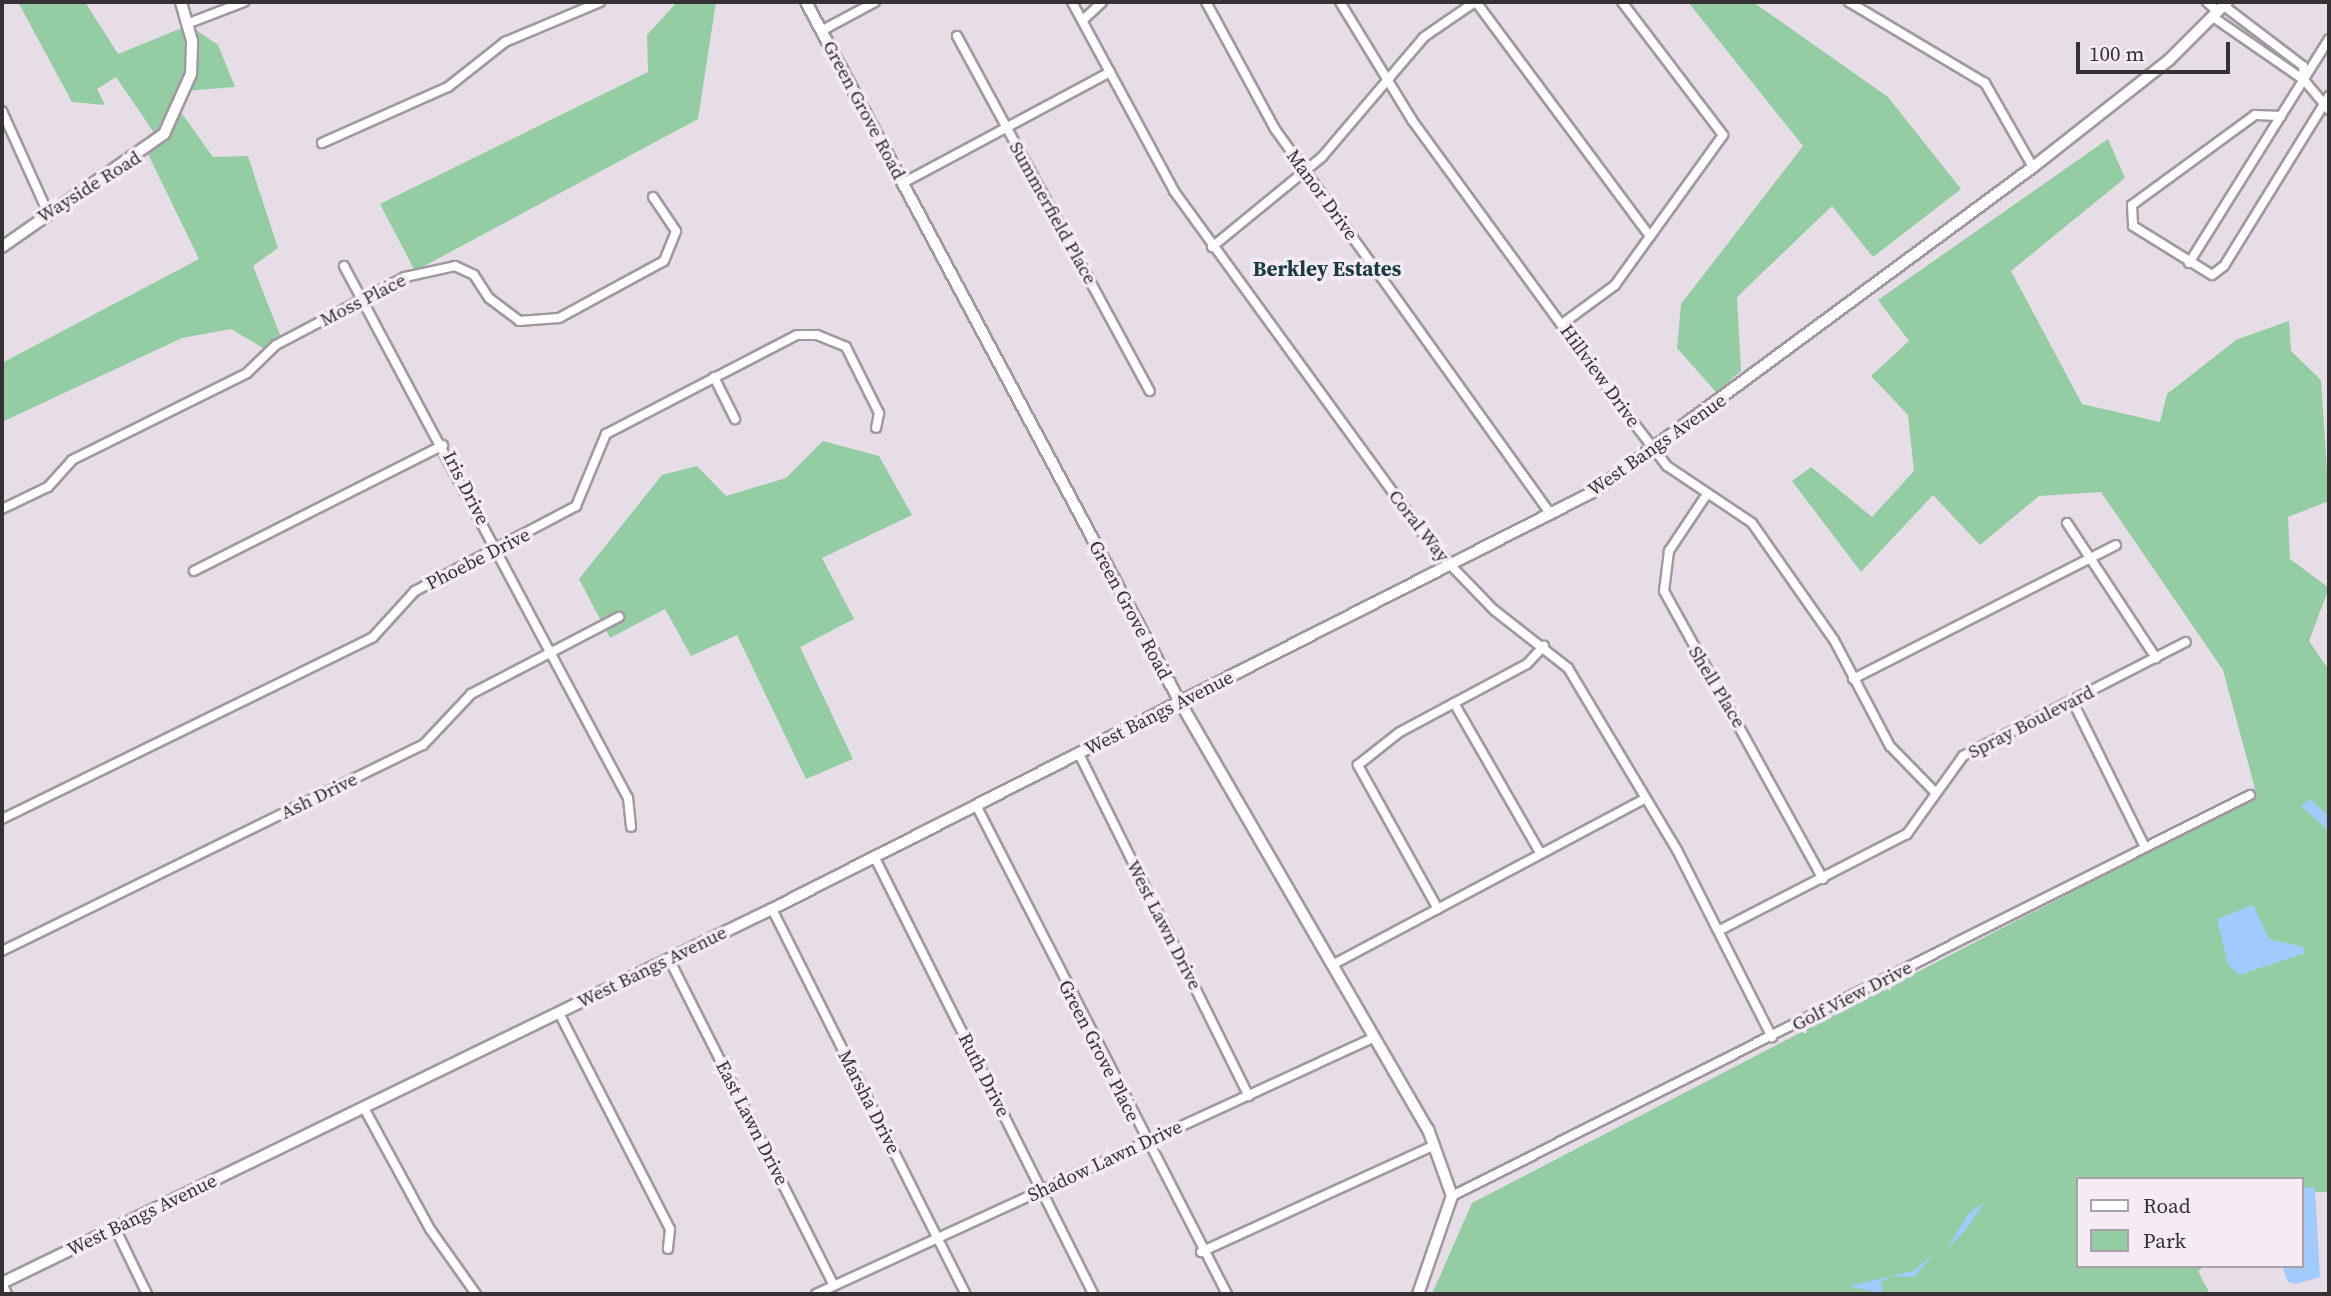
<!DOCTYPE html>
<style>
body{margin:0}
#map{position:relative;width:2331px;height:1296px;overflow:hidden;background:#e6dde7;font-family:"Source Serif 4",serif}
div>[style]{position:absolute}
.green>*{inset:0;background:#94cda4}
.water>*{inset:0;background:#a3cafd}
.roads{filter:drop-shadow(2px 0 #a198a2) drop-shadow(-2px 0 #a198a2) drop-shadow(0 2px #a198a2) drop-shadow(0 -2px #a198a2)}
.street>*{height:8px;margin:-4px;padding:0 4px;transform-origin:4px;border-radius:4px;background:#fff}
.secondary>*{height:10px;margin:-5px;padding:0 5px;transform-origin:5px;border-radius:5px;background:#fff}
span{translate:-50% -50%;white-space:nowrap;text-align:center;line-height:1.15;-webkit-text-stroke:7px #f4ebf5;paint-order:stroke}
.street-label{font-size:19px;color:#353135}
.neighbourhood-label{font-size:21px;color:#193a40;font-weight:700}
.frame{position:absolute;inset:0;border:4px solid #353135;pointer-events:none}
.legend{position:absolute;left:2076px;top:1177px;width:228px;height:91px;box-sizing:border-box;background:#f4ebf5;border:2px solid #a8a1a8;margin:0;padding:9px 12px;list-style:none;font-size:21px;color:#353135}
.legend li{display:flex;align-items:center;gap:14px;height:35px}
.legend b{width:35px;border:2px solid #a8a1a8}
.scale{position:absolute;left:2076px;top:42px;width:154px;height:32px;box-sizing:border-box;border:4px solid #353135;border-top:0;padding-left:9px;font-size:21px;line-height:24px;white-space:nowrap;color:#353135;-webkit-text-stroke:5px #f4ebf5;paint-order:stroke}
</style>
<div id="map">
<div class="green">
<i style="clip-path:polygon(18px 2px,85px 2px,118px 54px,189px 25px,218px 45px,235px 87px,184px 91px,178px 108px,213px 157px,248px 156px,278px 248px,253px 266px,282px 340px,268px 351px,231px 329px,182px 338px,2px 422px,2px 363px,199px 259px,146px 150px,157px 137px,116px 77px,97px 89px,105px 105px,72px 102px)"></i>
<i style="clip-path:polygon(677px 2px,716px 2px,698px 119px,415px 271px,380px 204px,648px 72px,647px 35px)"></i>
<i style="clip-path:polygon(1688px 2px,1753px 2px,1888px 97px,1961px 189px,1873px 257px,1832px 206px,1737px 297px,1741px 371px,1716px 392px,1677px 348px,1681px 304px,1803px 146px)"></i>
<i style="clip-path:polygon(2108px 139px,2125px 178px,2011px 271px,2082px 404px,2160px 422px,2167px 394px,2236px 340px,2289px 321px,2291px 351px,2321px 380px,2329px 501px,2288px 517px,2290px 559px,2329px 588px,2309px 641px,2329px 670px,2329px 1192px,2301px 1192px,2301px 1179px,2077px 1179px,2077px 1266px,2205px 1266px,2198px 1271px,2210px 1294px,1432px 1294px,1472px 1203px,2257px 796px,2223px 670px,2101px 492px,2039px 496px,1980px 545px,1933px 495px,1861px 572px,1792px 481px,1811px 467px,1872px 517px,1914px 471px,1908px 415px,1871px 376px,1909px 341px,1878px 300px)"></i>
<i style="clip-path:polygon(823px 441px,879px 456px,912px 515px,822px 558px,854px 619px,800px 647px,853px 759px,806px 779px,737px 635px,691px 656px,665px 609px,610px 638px,579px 579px,662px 475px,697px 466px,726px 496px,786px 478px)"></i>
</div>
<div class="water">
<i style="clip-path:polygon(2310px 799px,2329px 817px,2329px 831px,2301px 806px)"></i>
<i style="clip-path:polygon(2253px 905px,2269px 939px,2303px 947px,2305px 953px,2239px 975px,2228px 965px,2217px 919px)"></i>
<i style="clip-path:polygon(2315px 1187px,2320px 1277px,2296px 1284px,2288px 1282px,2282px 1266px,2301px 1266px,2301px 1188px)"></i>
<i style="clip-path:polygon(1985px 1202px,1963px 1233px,1947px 1248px,1970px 1212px)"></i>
<i style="clip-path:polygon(1936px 1252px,1914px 1277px,1891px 1276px,1876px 1286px,1882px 1284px,1882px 1294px,1849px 1286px,1913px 1271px)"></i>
</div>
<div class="roads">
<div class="street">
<i style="left:1072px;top:2px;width:215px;rotate:61.6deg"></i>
<i style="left:1174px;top:191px;width:440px;rotate:54deg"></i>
<i style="left:1433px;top:547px;width:88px;rotate:45.9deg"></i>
<i style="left:1494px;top:610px;width:94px;rotate:38.1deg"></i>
<i style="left:1568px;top:668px;width:212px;rotate:59.1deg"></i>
<i style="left:1677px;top:850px;width:210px;rotate:63.1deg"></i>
<i style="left:1206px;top:2px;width:145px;rotate:61.5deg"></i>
<i style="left:1275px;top:129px;width:474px;rotate:54.4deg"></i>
<i style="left:1340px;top:2px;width:138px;rotate:58.6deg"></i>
<i style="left:1412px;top:120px;width:353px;rotate:53.9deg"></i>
<i style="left:1620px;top:405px;width:77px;rotate:52.4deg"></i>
<i style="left:1667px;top:466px;width:102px;rotate:33.8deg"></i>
<i style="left:1752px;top:523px;width:143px;rotate:55deg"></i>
<i style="left:1834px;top:640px;width:120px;rotate:62.2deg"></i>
<i style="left:1890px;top:746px;width:62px;rotate:45.7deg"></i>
<i style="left:1476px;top:2px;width:292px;rotate:53.4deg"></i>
<i style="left:1849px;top:2px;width:158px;rotate:30.8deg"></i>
<i style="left:1985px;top:83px;width:97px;rotate:60.3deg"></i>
<i style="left:2207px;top:2px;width:15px;rotate:42deg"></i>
<i style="left:2224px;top:6px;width:99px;rotate:37.2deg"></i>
<i style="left:2303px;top:66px;width:14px;rotate:86deg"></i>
<i style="left:2213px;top:17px;width:111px;rotate:34.7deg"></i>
<i style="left:2304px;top:80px;width:39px;rotate:50deg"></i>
<i style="left:1083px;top:20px;width:26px;rotate:-43deg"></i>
<i style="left:189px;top:23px;width:59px;rotate:-20.9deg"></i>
<i style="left:821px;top:31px;width:61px;rotate:-28.2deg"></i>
<i style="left:957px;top:36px;width:404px;rotate:61.5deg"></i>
<i style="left:2px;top:111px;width:112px;rotate:65.7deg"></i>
<i style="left:2281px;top:116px;width:26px;rotate:-178deg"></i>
<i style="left:2255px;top:115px;width:152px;rotate:143.8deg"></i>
<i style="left:2132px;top:205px;width:21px;rotate:87deg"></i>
<i style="left:2133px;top:226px;width:93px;rotate:31.8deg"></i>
<i style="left:2212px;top:275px;width:15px;rotate:-37deg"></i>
<i style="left:2224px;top:266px;width:200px;rotate:-58.3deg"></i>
<i style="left:322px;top:143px;width:138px;rotate:-24deg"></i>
<i style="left:448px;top:87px;width:73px;rotate:-38.3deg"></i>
<i style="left:505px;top:42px;width:103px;rotate:-22.8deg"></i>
<i style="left:903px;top:183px;width:235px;rotate:-28.2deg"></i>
<i style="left:1212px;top:247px;width:142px;rotate:-39.3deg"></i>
<i style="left:1322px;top:157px;width:157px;rotate:-49.6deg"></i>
<i style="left:1424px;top:37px;width:62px;rotate:-34.5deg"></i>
<i style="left:2189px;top:263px;width:264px;rotate:-58deg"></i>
<i style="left:344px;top:266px;width:603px;rotate:61.91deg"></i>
<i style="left:628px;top:798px;width:29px;rotate:84deg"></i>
<i style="left:1562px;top:324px;width:66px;rotate:-36.3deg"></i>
<i style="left:1615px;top:285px;width:185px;rotate:-54.2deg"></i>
<i style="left:1723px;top:135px;width:167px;rotate:-127.2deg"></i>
<i style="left:714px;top:377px;width:47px;rotate:63.4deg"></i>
<i style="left:1707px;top:494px;width:69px;rotate:123.7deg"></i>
<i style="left:1669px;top:551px;width:40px;rotate:97.1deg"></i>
<i style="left:1664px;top:591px;width:329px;rotate:61.1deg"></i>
<i style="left:2px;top:509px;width:51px;rotate:-25.6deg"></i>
<i style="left:48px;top:487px;width:36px;rotate:-48deg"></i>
<i style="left:72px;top:460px;width:195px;rotate:-26.4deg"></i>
<i style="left:247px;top:373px;width:40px;rotate:-44deg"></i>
<i style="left:276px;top:345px;width:146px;rotate:-27.8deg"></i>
<i style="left:405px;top:277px;width:51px;rotate:-12.4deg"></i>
<i style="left:455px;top:266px;width:21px;rotate:25deg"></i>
<i style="left:474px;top:275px;width:27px;rotate:57deg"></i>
<i style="left:489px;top:298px;width:38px;rotate:37deg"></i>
<i style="left:519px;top:321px;width:40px;rotate:-4.3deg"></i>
<i style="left:559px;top:318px;width:119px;rotate:-28.5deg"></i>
<i style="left:664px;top:261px;width:32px;rotate:-68deg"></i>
<i style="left:676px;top:231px;width:41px;rotate:-124.1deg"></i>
<i style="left:2067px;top:523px;width:162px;rotate:56.6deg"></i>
<i style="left:194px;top:571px;width:279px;rotate:-26.8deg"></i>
<i style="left:1853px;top:679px;width:295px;rotate:-27deg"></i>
<i style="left:2072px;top:700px;width:164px;rotate:63.6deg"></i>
<i style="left:1454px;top:703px;width:174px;rotate:60.1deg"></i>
<i style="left:1079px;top:754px;width:382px;rotate:63.6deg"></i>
<i style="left:976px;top:805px;width:550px;rotate:62.83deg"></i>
<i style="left:2px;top:819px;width:413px;rotate:-26.1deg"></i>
<i style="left:373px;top:637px;width:62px;rotate:-47.6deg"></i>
<i style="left:415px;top:591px;width:182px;rotate:-27.8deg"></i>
<i style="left:576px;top:506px;width:78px;rotate:-67.4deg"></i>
<i style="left:606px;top:434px;width:215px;rotate:-27.4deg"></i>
<i style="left:797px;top:335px;width:20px"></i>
<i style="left:817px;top:335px;width:31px;rotate:22deg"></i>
<i style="left:846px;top:347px;width:74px;rotate:63.4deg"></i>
<i style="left:879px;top:413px;width:15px;rotate:101deg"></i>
<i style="left:874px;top:856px;width:490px;rotate:63.4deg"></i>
<i style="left:772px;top:909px;width:431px;rotate:63.3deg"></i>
<i style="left:1438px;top:909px;width:165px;rotate:-119.1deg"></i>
<i style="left:1358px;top:765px;width:53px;rotate:-38.2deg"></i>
<i style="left:1400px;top:732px;width:144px;rotate:-28.2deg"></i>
<i style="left:1527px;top:664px;width:25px;rotate:-47deg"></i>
<i style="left:1720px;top:930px;width:210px;rotate:-27.2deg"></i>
<i style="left:1907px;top:834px;width:96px;rotate:-54.3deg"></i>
<i style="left:1963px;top:756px;width:250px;rotate:-27.1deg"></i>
<i style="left:2px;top:951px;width:469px;rotate:-26.1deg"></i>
<i style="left:423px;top:745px;width:70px;rotate:-46.7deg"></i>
<i style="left:471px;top:694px;width:167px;rotate:-27.5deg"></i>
<i style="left:669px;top:959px;width:366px;rotate:63.2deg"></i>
<i style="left:1334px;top:964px;width:353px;rotate:-28deg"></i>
<i style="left:559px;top:1013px;width:243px;rotate:62.8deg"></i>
<i style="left:670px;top:1229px;width:20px;rotate:96deg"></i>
<i style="left:364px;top:1108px;width:138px;rotate:61.4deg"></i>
<i style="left:430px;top:1229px;width:80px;rotate:54.7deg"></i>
<i style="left:1452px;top:1196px;width:893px;rotate:-26.68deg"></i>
<i style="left:115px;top:1228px;width:73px;rotate:64.1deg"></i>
<i style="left:1201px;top:1252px;width:257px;rotate:-24.6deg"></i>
<i style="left:2px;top:1283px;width:12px;rotate:66deg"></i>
<i style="left:816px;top:1294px;width:615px;rotate:-24.69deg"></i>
</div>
<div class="secondary">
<i style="left:806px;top:2px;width:794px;rotate:61.89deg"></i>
<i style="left:1180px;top:702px;width:494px;rotate:59.9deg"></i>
<i style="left:1428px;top:1129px;width:71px;rotate:70.3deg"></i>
<i style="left:1452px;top:1196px;width:104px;rotate:109.1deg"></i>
<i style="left:2px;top:247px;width:198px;rotate:-34.9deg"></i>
<i style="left:164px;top:134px;width:66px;rotate:-65.8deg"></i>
<i style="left:191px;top:74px;width:33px;rotate:-88deg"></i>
<i style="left:192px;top:41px;width:41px;rotate:-105.8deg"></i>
<i style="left:2px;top:1283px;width:856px;rotate:-25.91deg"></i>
<i style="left:772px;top:909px;width:921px;rotate:-26.93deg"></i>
<i style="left:1593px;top:492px;width:547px;rotate:-36.45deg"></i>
<i style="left:2033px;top:167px;width:173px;rotate:-38.2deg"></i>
<i style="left:2169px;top:60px;width:82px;rotate:-45deg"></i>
</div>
</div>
<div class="street-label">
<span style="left:864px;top:110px;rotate:62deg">Green Grove Road</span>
<span style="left:89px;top:187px;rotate:-32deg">Wayside Road</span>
<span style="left:1322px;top:195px;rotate:54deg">Manor Drive</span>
<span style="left:1053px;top:213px;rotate:61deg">Summerfield Place</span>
<span style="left:363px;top:300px;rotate:-27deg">Moss Place</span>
<span style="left:1600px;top:376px;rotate:54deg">Hillview Drive</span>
<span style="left:1657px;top:445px;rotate:-35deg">West Bangs Avenue</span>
<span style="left:466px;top:488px;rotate:63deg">Iris Drive</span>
<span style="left:1419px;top:526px;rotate:52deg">Coral Way</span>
<span style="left:478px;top:559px;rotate:-27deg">Phoebe Drive</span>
<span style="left:1130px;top:610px;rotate:62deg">Green Grove Road</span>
<span style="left:1717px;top:687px;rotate:59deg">Shell Place</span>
<span style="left:1159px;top:713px;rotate:-27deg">West Bangs Avenue</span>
<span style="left:2031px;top:722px;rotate:-27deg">Spray Boulevard</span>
<span style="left:319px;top:796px;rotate:-26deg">Ash Drive</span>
<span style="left:1164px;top:925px;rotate:63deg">West Lawn Drive</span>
<span style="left:652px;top:967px;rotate:-26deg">West Bangs Avenue</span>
<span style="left:1852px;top:996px;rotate:-27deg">Golf View Drive</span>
<span style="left:1099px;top:1051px;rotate:63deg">Green Grove Place</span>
<span style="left:984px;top:1075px;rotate:63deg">Ruth Drive</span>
<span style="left:869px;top:1102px;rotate:63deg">Marsha Drive</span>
<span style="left:752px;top:1123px;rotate:63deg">East Lawn Drive</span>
<span style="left:1105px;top:1161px;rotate:-25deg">Shadow Lawn Drive</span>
<span style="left:142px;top:1215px;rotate:-26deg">West Bangs Avenue</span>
</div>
<div class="neighbourhood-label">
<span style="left:1327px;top:269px">Berkley Estates</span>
</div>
<div class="frame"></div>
<ul class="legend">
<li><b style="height:9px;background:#fff"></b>Road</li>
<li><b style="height:19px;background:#94cda4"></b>Park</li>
</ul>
<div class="scale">100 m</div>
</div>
